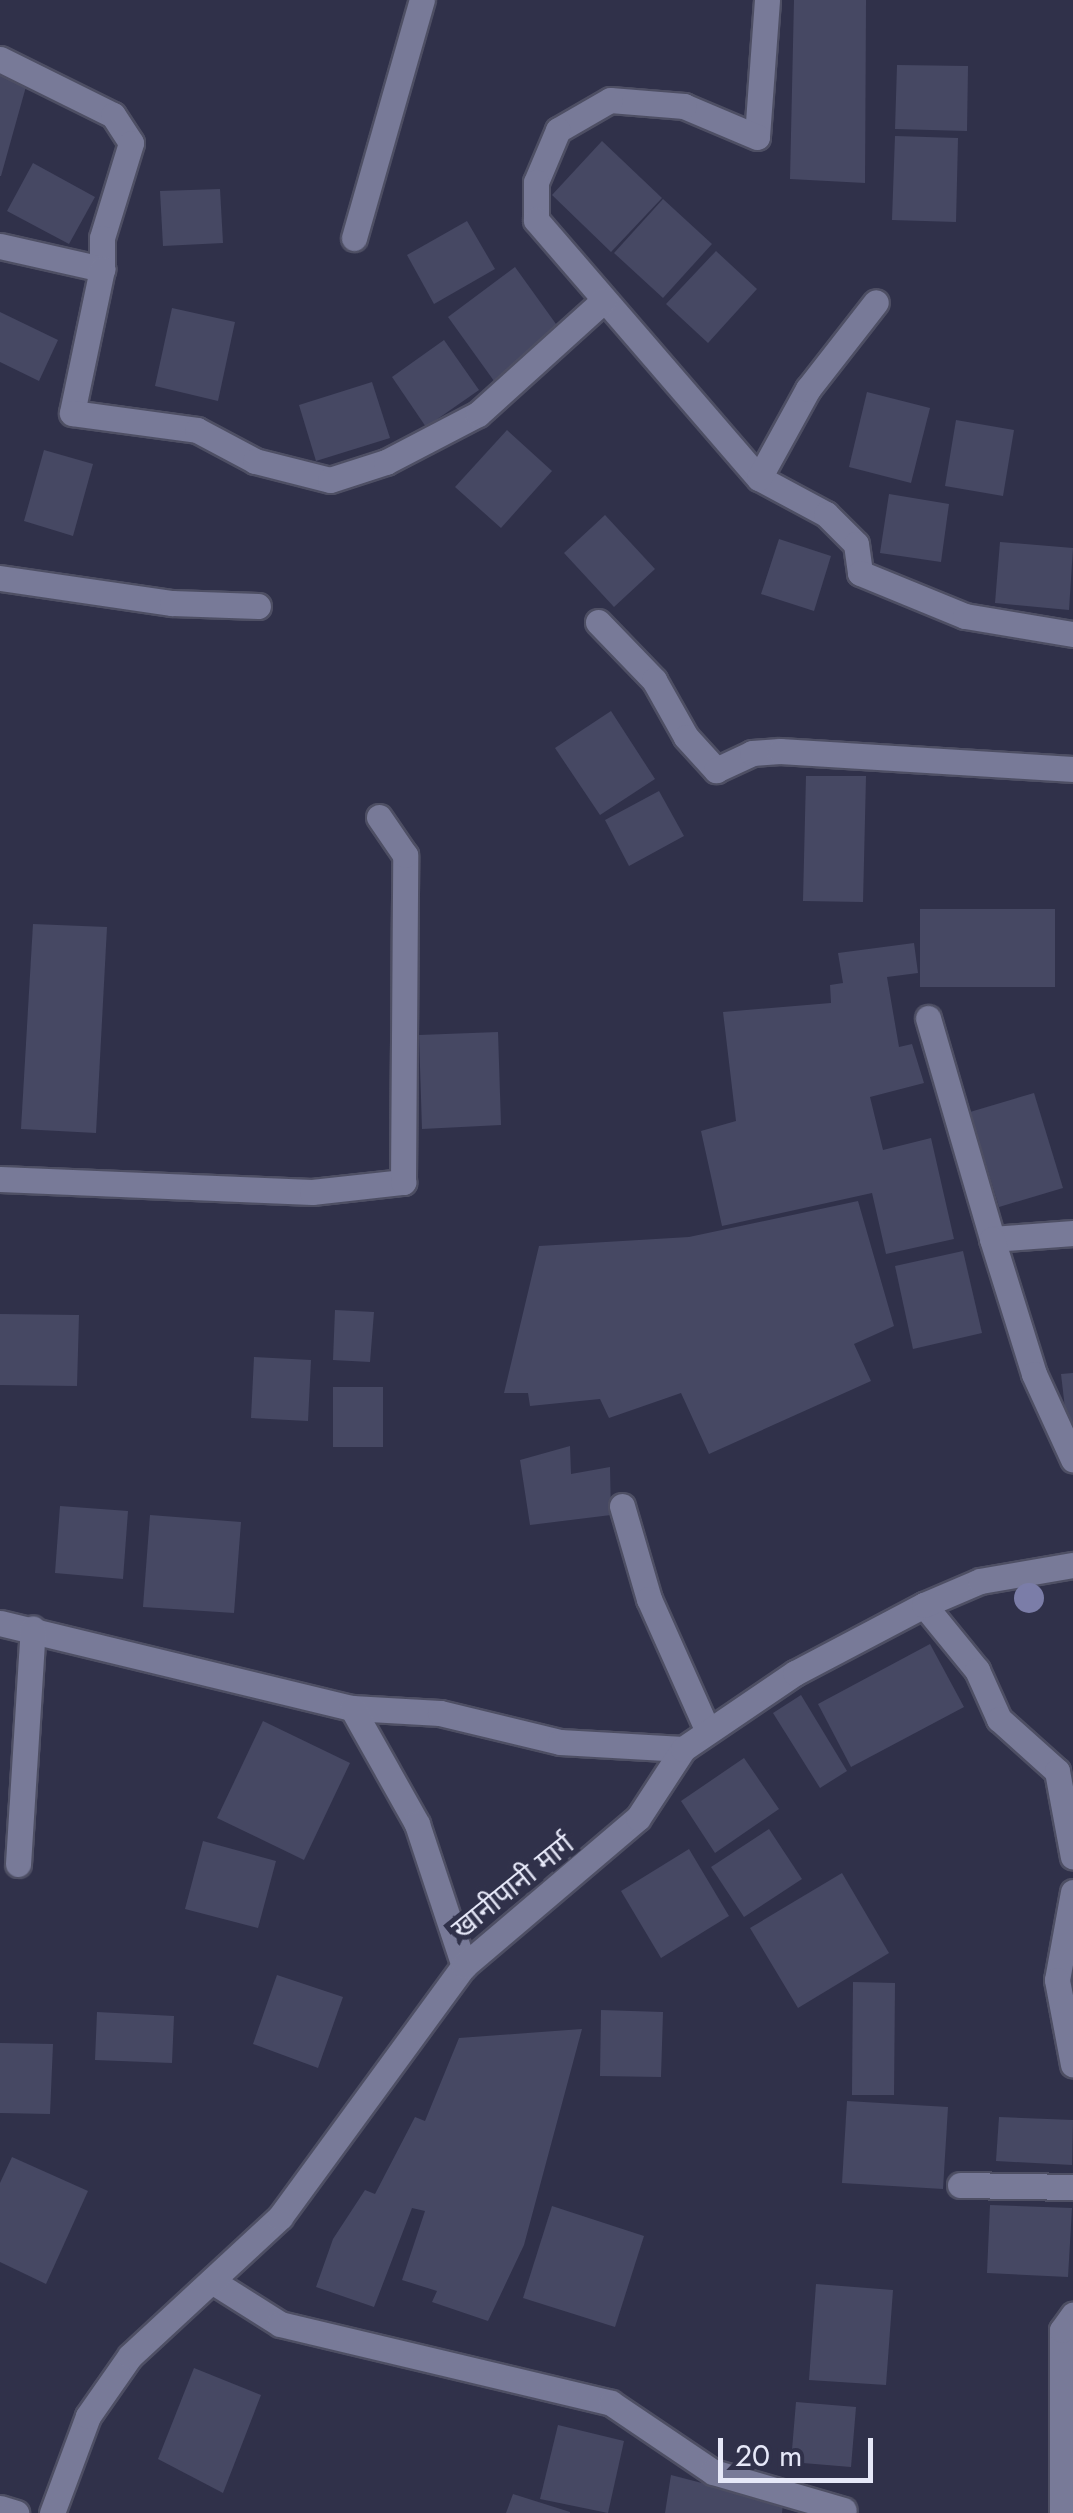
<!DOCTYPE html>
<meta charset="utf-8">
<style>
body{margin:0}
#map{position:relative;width:1073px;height:2513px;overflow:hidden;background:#30314a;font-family:Jost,"Noto Sans Devanagari",sans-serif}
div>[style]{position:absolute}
.building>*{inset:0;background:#464863}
.roads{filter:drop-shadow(2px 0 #4e4f64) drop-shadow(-2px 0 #4e4f64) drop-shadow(0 2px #4e4f64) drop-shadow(0 -2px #4e4f64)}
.street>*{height:25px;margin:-12.5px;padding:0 12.5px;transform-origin:12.5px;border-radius:12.5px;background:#787a98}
.trees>*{width:30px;height:30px;margin:-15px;border-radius:50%;background:#7b7da8}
span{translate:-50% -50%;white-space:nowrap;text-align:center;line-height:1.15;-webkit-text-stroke:10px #30314a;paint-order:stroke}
.street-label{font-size:28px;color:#e6e8f8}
.scale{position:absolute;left:718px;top:2438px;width:155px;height:45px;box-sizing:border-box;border:5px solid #e6e8f8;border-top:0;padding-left:12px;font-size:30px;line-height:35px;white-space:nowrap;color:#e6e8f8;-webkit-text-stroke:8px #30314a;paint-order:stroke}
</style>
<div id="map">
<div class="building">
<i style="clip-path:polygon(794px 0,866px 0,865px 183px,790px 179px)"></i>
<i style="clip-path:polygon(897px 65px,968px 66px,967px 131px,895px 129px)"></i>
<i style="clip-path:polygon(0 73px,27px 83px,1px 176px,0 176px)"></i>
<i style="clip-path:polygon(895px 136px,958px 138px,956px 222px,892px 220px)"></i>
<i style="clip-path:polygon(602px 141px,662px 198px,611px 252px,552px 195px)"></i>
<i style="clip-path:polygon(33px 163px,95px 197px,69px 244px,7px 211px)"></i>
<i style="clip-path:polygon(220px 189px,223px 243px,163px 246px,160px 191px)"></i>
<i style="clip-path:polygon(663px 199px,712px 244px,663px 298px,614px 253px)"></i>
<i style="clip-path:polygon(467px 221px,495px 269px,434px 304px,407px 255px)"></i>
<i style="clip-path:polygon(716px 251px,757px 289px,708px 343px,666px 304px)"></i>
<i style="clip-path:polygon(515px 267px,561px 331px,494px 381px,448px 317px)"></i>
<i style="clip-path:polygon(172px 308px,235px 322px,218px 401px,155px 386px)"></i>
<i style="clip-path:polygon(0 312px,58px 340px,39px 381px,0 362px)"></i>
<i style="clip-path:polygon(444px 340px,479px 390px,426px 427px,392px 377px)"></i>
<i style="clip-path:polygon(372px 382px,390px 438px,316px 461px,299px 405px)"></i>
<i style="clip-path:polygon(867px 392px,930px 408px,911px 483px,849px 467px)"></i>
<i style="clip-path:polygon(956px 420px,1014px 430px,1003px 496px,945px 486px)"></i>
<i style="clip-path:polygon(507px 430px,552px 471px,501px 528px,455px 487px)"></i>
<i style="clip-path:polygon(44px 450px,93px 464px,73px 536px,24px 521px)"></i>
<i style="clip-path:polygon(889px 494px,949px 504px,941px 562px,880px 553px)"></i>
<i style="clip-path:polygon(605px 515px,655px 569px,614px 607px,564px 553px)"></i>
<i style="clip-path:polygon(779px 539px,831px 556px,814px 611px,761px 594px)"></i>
<i style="clip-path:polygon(1000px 542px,1073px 548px,1069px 610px,995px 603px)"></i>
<i style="clip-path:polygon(611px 711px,655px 779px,600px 815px,555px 748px)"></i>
<i style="clip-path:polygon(806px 776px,866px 776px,863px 902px,803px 901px)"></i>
<i style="clip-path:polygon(659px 791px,684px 836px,629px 866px,605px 820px)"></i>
<i style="clip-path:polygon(920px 909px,1055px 909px,1055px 987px,920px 987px)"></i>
<i style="clip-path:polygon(33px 924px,107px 927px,96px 1133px,21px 1129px)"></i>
<i style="clip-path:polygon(914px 943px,918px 973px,887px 977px,899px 1047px,912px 1044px,924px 1083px,870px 1097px,883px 1150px,931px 1138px,954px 1239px,886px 1254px,872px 1193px,722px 1226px,701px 1131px,736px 1121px,723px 1012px,831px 1003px,830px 985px,843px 983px,838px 953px)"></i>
<i style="clip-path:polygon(498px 1032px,501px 1125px,422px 1129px,419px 1035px)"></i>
<i style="clip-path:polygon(1034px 1093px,1063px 1188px,999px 1207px,970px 1112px)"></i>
<i style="clip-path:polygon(858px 1201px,894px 1326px,854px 1344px,871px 1381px,709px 1454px,681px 1393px,609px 1418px,600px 1399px,530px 1406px,528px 1393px,504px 1393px,539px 1246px,689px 1237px)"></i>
<i style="clip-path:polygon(963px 1251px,982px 1333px,913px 1349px,895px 1266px)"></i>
<i style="clip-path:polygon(335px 1310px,374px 1312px,370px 1362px,333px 1360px)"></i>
<i style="clip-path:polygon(0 1314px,79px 1315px,77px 1386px,0 1385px)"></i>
<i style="clip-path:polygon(254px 1357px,311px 1360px,308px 1421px,251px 1418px)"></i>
<i style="clip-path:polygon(1073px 1373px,1073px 1433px,1068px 1434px,1061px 1374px)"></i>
<i style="clip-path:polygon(333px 1387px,383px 1387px,383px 1447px,333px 1447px)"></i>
<i style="clip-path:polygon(570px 1446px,571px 1474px,610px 1467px,611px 1515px,530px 1525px,520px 1460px)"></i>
<i style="clip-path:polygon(60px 1506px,128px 1511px,123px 1579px,55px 1573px)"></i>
<i style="clip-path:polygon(150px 1515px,241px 1522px,234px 1613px,143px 1607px)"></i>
<i style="clip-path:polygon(930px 1644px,964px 1707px,851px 1767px,818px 1704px)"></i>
<i style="clip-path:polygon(801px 1695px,847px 1771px,820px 1788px,773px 1713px)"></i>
<i style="clip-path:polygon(263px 1721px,350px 1763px,304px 1860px,217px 1818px)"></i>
<i style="clip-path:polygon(744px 1758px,779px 1809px,715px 1853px,681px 1801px)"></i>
<i style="clip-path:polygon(769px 1829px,802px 1879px,744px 1917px,711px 1867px)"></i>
<i style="clip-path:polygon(203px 1841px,276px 1861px,258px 1928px,185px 1909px)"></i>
<i style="clip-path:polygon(689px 1849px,729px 1916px,661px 1958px,621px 1891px)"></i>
<i style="clip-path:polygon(842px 1873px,889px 1953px,798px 2008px,750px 1928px)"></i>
<i style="clip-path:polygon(277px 1975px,343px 1997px,318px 2068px,253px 2044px)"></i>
<i style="clip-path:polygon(853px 1982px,895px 1983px,894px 2095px,852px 2095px)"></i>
<i style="clip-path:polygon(601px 2010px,663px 2012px,661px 2077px,600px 2076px)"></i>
<i style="clip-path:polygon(97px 2012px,174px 2016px,172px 2063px,95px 2060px)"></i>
<i style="clip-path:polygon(582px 2029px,524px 2245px,488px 2321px,432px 2302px,437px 2291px,402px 2280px,425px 2211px,412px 2208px,374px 2307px,316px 2287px,333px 2239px,365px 2190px,375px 2194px,415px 2117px,425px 2121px,459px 2038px)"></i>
<i style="clip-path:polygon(0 2043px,53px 2044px,50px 2114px,0 2113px)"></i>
<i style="clip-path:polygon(847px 2101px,948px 2107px,943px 2189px,842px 2183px)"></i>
<i style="clip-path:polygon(999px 2117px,1073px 2120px,1072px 2165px,996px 2161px)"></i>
<i style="clip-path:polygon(12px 2157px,88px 2191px,46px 2284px,0 2262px,0 2183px)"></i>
<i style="clip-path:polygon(990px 2205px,1072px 2208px,1068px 2277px,987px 2273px)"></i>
<i style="clip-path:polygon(552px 2206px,644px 2236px,615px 2327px,523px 2298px)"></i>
<i style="clip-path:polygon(816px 2284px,893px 2290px,886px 2385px,809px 2380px)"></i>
<i style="clip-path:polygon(194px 2368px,261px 2395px,223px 2493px,158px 2459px)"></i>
<i style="clip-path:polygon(796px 2402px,856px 2407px,851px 2467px,791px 2462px)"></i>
<i style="clip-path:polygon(558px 2425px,624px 2441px,608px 2513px,540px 2499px)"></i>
<i style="clip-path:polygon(671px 2475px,783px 2504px,782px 2513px,665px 2513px)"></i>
<i style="clip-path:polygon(513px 2494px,570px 2512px,570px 2513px,506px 2513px)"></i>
</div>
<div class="roads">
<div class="street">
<i style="left:767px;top:0;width:137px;rotate:94.2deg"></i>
<i style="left:757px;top:137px;width:79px;rotate:-157deg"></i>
<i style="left:684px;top:106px;width:74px;rotate:-175.4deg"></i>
<i style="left:610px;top:100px;width:60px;rotate:150deg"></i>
<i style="left:558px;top:130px;width:56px;rotate:112.9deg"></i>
<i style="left:536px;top:182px;width:38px;rotate:90deg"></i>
<i style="left:536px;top:220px;width:341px;rotate:49.2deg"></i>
<i style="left:759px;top:478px;width:76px;rotate:28.2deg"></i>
<i style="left:826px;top:514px;width:42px;rotate:45deg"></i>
<i style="left:856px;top:544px;width:29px;rotate:82deg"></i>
<i style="left:860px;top:573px;width:113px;rotate:22.3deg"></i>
<i style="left:965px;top:616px;width:109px;rotate:9.5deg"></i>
<i style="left:0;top:59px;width:126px;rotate:26.4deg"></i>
<i style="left:113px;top:115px;width:33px;rotate:57deg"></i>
<i style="left:131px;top:143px;width:99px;rotate:107deg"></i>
<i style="left:102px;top:238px;width:31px;rotate:90deg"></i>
<i style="left:354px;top:238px;width:248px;rotate:-74.1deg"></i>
<i style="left:0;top:246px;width:105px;rotate:12.7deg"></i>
<i style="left:102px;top:269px;width:147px;rotate:101.8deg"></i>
<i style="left:72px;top:413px;width:126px;rotate:7.7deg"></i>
<i style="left:197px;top:430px;width:66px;rotate:28.1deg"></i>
<i style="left:255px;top:461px;width:77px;rotate:14.2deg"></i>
<i style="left:330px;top:480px;width:59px;rotate:-17.8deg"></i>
<i style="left:386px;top:462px;width:104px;rotate:-27.6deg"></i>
<i style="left:478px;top:414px;width:169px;rotate:-42.1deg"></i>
<i style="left:759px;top:478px;width:102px;rotate:-61.2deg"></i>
<i style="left:808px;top:389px;width:110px;rotate:-52deg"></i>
<i style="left:0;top:578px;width:174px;rotate:8.3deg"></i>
<i style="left:172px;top:603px;width:86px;rotate:2deg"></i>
<i style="left:598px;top:622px;width:81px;rotate:46deg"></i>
<i style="left:654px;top:680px;width:65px;rotate:60.7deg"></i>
<i style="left:686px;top:737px;width:45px;rotate:47.7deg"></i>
<i style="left:716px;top:770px;width:40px;rotate:-25deg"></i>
<i style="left:752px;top:753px;width:28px;rotate:-4deg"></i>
<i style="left:780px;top:751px;width:294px;rotate:3.5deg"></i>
<i style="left:928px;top:1018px;width:230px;rotate:73.8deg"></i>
<i style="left:0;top:1179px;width:312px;rotate:2.4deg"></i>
<i style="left:312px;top:1192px;width:92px;rotate:-6.3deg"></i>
<i style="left:403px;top:1182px;width:327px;rotate:-89.6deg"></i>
<i style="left:405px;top:855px;width:46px;rotate:-124.4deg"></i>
<i style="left:1073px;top:1233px;width:81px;rotate:175.8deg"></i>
<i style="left:992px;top:1239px;width:141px;rotate:72.7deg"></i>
<i style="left:1034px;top:1374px;width:94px;rotate:65.4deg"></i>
<i style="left:622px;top:1506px;width:97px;rotate:73.8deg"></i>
<i style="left:649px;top:1599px;width:142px;rotate:66deg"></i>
<i style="left:924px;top:1605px;width:84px;rotate:50.8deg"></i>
<i style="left:977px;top:1670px;width:54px;rotate:65.8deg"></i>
<i style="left:999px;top:1719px;width:78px;rotate:41.9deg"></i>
<i style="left:1057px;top:1771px;width:87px;rotate:79.5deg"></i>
<i style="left:0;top:1623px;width:362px;rotate:13.6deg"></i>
<i style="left:352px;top:1708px;width:88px;rotate:3.3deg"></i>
<i style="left:440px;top:1713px;width:123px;rotate:13.6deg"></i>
<i style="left:560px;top:1742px;width:123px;rotate:3.3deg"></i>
<i style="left:352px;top:1708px;width:133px;rotate:60.7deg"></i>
<i style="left:417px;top:1824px;width:150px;rotate:71.7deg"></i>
<i style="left:18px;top:1864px;width:236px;rotate:-86.4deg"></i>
<i style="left:1073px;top:1892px;width:89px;rotate:100.3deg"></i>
<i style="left:1057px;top:1980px;width:86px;rotate:79.3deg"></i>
<i style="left:960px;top:2185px;width:113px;rotate:1deg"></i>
<i style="left:212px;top:2281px;width:80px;rotate:32.3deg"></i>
<i style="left:280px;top:2324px;width:340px;rotate:13.4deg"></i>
<i style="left:611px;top:2403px;width:123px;rotate:34.1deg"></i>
<i style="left:713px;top:2472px;width:136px;rotate:16.2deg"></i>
<i style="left:0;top:2508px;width:17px;rotate:17deg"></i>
<i style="left:52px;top:2513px;width:103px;rotate:-69.6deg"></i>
<i style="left:88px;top:2416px;width:73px;rotate:-55deg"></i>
<i style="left:130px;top:2356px;width:205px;rotate:-42.8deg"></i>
<i style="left:280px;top:2217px;width:311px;rotate:-53.8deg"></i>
<i style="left:464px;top:1966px;width:228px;rotate:-40.4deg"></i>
<i style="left:638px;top:1818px;width:82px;rotate:-56.9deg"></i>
<i style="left:683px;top:1749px;width:135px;rotate:-34.2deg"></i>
<i style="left:795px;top:1673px;width:146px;rotate:-27.8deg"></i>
<i style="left:924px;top:1605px;width:61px;rotate:-23.2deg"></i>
<i style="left:980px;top:1581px;width:94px;rotate:-9.8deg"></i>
<i style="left:1062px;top:2513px;width:183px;rotate:-90deg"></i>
<i style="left:1062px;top:2330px;width:19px;rotate:-54deg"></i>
</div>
</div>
<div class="trees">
<i style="left:1029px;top:1598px"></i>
</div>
<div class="street-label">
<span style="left:513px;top:1887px;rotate:-39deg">खानीपानी मार्ग</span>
</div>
<div class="scale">20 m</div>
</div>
